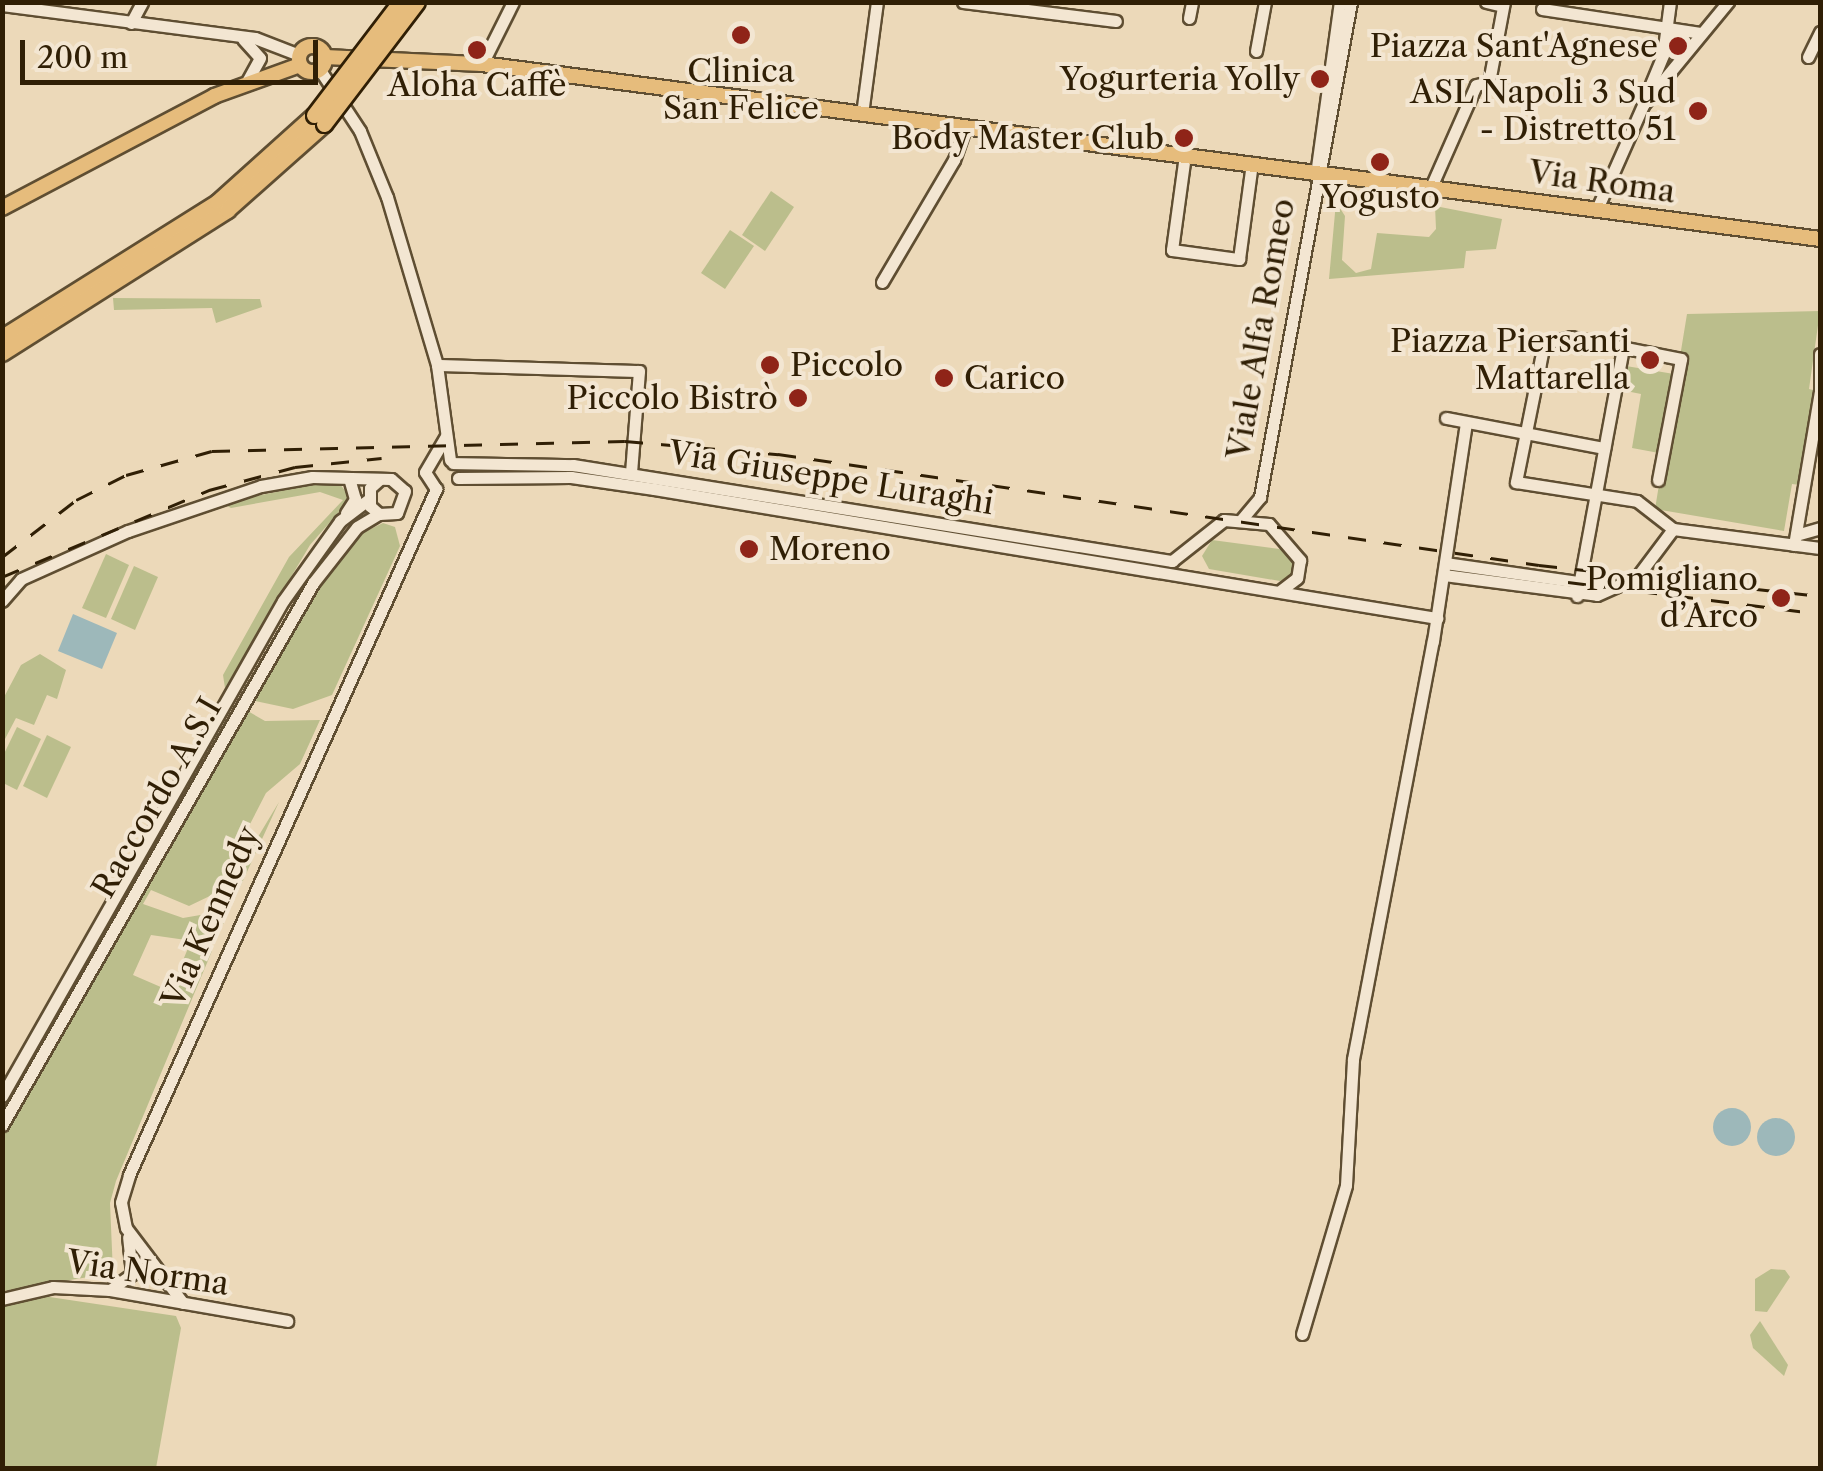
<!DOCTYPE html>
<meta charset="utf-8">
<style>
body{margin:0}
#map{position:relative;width:1823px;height:1471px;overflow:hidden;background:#ecd9b9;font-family:"Libre Caslon Text",serif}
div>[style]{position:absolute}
.green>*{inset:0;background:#bbbe8c}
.water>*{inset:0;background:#9db8ba}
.round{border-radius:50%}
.roads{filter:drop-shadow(2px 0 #5f4e32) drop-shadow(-2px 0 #5f4e32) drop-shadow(0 2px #5f4e32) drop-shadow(0 -2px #5f4e32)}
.minor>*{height:11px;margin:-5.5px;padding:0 5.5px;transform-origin:5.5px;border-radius:5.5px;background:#f3e6d2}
.major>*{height:14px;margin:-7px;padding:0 7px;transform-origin:7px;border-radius:7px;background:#e6bc7c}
.major>.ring{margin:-7px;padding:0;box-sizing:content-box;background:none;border:14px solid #e6bc7c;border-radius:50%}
.highway>*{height:15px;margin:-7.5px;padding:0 7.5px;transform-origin:7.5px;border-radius:7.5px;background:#e6bc7c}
.rail>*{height:2.5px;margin-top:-1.25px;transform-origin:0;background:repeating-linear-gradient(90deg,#301f05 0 18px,transparent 0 36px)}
.bridges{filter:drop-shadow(2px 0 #301f05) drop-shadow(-2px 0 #301f05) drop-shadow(0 2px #301f05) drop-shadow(0 -2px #301f05)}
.highway-bridge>*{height:15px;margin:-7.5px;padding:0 7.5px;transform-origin:7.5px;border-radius:7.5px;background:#e6bc7c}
.dots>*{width:28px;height:28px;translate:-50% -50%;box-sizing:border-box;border:5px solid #f3e6d2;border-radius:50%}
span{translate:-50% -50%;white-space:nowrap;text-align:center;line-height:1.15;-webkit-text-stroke:8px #f3e6d2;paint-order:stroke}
.poi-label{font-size:32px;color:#301f05}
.right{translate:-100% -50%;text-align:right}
.left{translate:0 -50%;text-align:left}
.street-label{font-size:32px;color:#301f05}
.frame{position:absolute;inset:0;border:5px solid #301f05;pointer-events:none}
.scale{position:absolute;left:20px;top:40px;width:298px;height:45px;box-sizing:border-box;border:5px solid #301f05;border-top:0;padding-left:12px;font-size:30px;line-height:35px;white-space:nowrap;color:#301f05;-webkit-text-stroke:8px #f3e6d2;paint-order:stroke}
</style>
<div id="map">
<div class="green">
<i style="clip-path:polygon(771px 191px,794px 207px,765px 251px,742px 235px)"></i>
<i style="clip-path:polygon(1336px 202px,1345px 216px,1342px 260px,1356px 273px,1371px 269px,1377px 233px,1429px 237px,1436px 229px,1435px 206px,1502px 219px,1496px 249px,1466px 251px,1464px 268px,1329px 279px)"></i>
<i style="clip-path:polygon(730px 230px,754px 246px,725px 289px,701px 273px)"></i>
<i style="clip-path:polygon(113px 298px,260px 299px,262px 307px,216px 323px,212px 308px,114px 310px)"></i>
<i style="clip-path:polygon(1820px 311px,1809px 389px,1817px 391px,1800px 485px,1792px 484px,1784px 531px,1655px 509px,1687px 314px)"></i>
<i style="clip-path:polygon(1626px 366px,1674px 374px,1659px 453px,1632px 448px,1641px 394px,1621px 390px)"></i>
<i style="clip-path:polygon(320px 483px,339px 483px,351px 498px,310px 545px,225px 688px,223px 675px,289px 557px,343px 500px,320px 492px,231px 508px,222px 503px)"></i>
<i style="clip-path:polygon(383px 523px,395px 527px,400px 546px,332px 695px,293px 709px,251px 700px,322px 574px,352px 538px)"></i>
<i style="clip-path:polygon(1212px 540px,1287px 550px,1296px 557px,1293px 575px,1280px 581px,1209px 569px,1202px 556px)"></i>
<i style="clip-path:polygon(106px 554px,129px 565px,106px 618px,82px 608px)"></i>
<i style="clip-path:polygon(134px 566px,158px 577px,135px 630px,111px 619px)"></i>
<i style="clip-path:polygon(40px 654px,66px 670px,57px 699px,47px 695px,34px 725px,16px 718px,5px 739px,3px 699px,21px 665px)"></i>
<i style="clip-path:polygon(246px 710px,265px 721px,320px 720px,300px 764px,266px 793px,214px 894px,189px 906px,151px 890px,143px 904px,183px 918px,212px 913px,279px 802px,214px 944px,151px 935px,133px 975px,170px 991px,189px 946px,212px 951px,116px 1181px,110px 1203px,113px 1273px,3px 1291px,3px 1135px)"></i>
<i style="clip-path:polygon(17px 727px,41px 739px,17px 790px,3px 783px,2px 758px)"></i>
<i style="clip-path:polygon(47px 735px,71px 747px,47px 798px,23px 786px)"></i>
<i style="clip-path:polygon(1771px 1269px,1785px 1270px,1790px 1277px,1767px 1312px,1755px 1311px,1755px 1279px)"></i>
<i style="clip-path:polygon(43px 1296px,176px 1316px,181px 1328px,156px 1468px,3px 1468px,3px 1307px)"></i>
<i style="clip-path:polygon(1760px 1321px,1788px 1365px,1784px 1376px,1753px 1348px,1750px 1335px)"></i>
</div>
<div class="water">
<i style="clip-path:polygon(73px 614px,117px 633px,102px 669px,58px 651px)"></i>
<i class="round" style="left:1713px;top:1108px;width:38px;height:38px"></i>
<i class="round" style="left:1757px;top:1118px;width:38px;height:38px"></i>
</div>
<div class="roads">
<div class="minor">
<i style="left:963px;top:2px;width:154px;rotate:7.1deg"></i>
<i style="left:1486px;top:2px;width:17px;rotate:13deg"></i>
<i style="left:2px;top:5px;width:255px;rotate:7.4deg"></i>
<i style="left:255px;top:38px;width:47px;rotate:21.1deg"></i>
<i style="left:1542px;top:9px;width:160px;rotate:8.6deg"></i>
<i style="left:1189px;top:18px;width:16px;rotate:-79deg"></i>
<i style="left:131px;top:23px;width:24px;rotate:-62deg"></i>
<i style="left:243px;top:39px;width:25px;rotate:48deg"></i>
<i style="left:260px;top:58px;width:29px;rotate:119deg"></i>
<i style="left:1256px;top:51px;width:50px;rotate:-79.6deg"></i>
<i style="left:1808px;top:57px;width:28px;rotate:-64deg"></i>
<i style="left:482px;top:64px;width:69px;rotate:-63.4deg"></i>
<i style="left:320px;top:70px;width:73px;rotate:56.7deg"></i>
<i style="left:360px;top:131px;width:71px;rotate:67.8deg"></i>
<i style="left:387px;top:197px;width:175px;rotate:73.4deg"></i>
<i style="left:437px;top:365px;width:96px;rotate:82.2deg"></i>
<i style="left:1646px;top:96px;width:44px;rotate:-67.5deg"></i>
<i style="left:1663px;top:55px;width:53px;rotate:-82.5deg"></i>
<i style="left:862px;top:114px;width:113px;rotate:-82.4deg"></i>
<i style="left:1185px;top:155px;width:96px;rotate:97.8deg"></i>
<i style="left:1172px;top:250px;width:68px;rotate:7.7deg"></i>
<i style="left:1239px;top:259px;width:97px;rotate:-82.3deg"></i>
<i style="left:1317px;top:167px;width:167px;rotate:-82.1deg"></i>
<i style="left:1431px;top:187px;width:111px;rotate:-66.2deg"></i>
<i style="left:1476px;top:85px;width:13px;rotate:-13deg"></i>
<i style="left:1489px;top:82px;width:81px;rotate:-79.4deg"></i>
<i style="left:1597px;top:209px;width:114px;rotate:-66.1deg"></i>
<i style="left:1643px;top:105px;width:134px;rotate:-50.5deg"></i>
<i style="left:882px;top:282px;width:142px;rotate:-59.5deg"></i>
<i style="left:954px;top:160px;width:36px;rotate:-71deg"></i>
<i style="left:1820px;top:354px;width:36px;rotate:90deg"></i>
<i style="left:437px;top:365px;width:202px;rotate:1.7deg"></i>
<i style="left:639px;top:371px;width:102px;rotate:94.5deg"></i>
<i style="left:1446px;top:418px;width:161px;rotate:10.8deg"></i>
<i style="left:453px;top:463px;width:120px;rotate:1deg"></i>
<i style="left:573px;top:465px;width:607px;rotate:9.11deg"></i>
<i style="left:1172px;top:561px;width:66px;rotate:-38.3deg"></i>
<i style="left:1224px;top:520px;width:45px;rotate:5.1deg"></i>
<i style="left:1269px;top:524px;width:48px;rotate:49.3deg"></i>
<i style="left:1300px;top:560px;width:18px;rotate:99deg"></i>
<i style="left:1297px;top:578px;width:20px;rotate:143deg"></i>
<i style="left:458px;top:478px;width:113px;rotate:-0.5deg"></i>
<i style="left:571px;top:477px;width:84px;rotate:8.2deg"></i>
<i style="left:654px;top:489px;width:794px;rotate:9.36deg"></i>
<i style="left:1658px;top:480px;width:123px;rotate:-79.2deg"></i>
<i style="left:1681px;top:359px;width:112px;rotate:-168.7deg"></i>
<i style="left:1571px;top:337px;width:28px;rotate:167deg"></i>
<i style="left:1544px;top:343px;width:142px;rotate:101.4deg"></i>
<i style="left:1516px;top:482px;width:122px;rotate:8.9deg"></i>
<i style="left:1637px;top:501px;width:46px;rotate:37.9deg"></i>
<i style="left:1673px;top:529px;width:148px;rotate:7.4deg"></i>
<i style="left:436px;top:489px;width:20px;rotate:-123deg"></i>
<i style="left:425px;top:472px;width:42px;rotate:-59.7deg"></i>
<i style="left:346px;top:513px;width:17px;rotate:-57deg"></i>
<i style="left:355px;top:499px;width:19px;rotate:-106deg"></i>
<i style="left:1241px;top:520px;width:30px;rotate:-50deg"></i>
<i style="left:1260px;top:497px;width:503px;rotate:-79.58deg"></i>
<i style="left:1796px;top:535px;width:25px;rotate:-16deg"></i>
<i style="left:1794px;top:545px;width:155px;rotate:-80.4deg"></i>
<i style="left:1445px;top:563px;width:171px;rotate:8.1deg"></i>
<i style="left:1444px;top:575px;width:154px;rotate:7.4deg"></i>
<i style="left:1597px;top:595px;width:44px;rotate:-24.2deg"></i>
<i style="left:1637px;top:577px;width:60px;rotate:-53.1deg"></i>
<i style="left:1577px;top:596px;width:253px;rotate:-79.5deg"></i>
<i style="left:2px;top:601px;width:29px;rotate:-49deg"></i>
<i style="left:21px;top:579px;width:117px;rotate:-24.2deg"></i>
<i style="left:128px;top:531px;width:140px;rotate:-18.7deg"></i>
<i style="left:261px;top:486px;width:52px;rotate:-10deg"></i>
<i style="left:312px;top:477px;width:79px;rotate:1.5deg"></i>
<i style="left:391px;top:479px;width:18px;rotate:41deg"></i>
<i style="left:405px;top:491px;width:23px;rotate:110deg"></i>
<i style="left:397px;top:513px;width:18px;rotate:177deg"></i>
<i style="left:379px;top:514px;width:12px;rotate:-138deg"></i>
<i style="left:370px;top:506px;width:18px;rotate:-90deg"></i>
<i style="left:370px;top:488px;width:12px;rotate:-42deg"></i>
<i style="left:2px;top:1096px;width:569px;rotate:-60.42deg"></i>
<i style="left:283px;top:601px;width:98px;rotate:-54.5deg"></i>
<i style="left:340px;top:521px;width:35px;rotate:-37deg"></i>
<i style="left:2px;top:1125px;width:625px;rotate:-60.15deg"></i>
<i style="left:313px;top:583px;width:71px;rotate:-51.8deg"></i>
<i style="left:357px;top:527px;width:26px;rotate:-31deg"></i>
<i style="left:110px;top:1290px;width:27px;rotate:-36deg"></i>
<i style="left:132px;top:1274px;width:37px;rotate:-96deg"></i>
<i style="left:2px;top:1299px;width:52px;rotate:-13.2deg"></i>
<i style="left:53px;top:1287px;width:57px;rotate:3deg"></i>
<i style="left:110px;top:1290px;width:180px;rotate:9.9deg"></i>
<i style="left:183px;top:1303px;width:94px;rotate:-127.2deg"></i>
<i style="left:126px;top:1228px;width:26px;rotate:-101deg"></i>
<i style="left:121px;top:1202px;width:28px;rotate:-73deg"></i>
<i style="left:129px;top:1175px;width:752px;rotate:-65.89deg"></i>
<i style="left:1302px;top:1334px;width:155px;rotate:-73.5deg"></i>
<i style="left:1346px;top:1185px;width:126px;rotate:-86.8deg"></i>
<i style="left:1353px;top:1059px;width:426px;rotate:-79.2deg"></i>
<i style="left:1433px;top:641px;width:221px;rotate:-81.4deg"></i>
</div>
<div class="major">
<i class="ring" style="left:299px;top:46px;width:12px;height:12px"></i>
<i style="left:325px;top:57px;width:157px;rotate:2.6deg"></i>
<i style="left:482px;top:64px;width:1349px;rotate:7.45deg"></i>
<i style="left:2px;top:208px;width:240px;rotate:-27.8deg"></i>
<i style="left:214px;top:96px;width:91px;rotate:-19.8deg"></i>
</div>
<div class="highway">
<i style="left:2px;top:337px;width:254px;rotate:-32.1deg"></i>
<i style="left:217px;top:202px;width:130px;rotate:-41.9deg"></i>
<i style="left:2px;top:353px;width:267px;rotate:-32.4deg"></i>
<i style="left:227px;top:210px;width:130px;rotate:-41.6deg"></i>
</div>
</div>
<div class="rail">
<i style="left:2px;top:557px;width:93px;rotate:-37.6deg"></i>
<i style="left:76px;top:500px;width:56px;rotate:-26.6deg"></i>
<i style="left:126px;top:475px;width:89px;rotate:-15.6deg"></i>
<i style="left:212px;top:451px;width:413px;rotate:-1.4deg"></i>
<i style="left:625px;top:441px;width:154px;rotate:4.9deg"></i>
<i style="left:778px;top:454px;width:769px;rotate:8.3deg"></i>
<i style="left:1539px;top:565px;width:283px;rotate:6.3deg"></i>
<i style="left:2px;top:577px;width:225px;rotate:-22.8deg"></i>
<i style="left:209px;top:490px;width:89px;rotate:-15deg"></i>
<i style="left:295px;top:467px;width:87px;rotate:-5.9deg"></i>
<i style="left:1568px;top:582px;width:254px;rotate:7.2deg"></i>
</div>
<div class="bridges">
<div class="highway-bridge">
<i style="left:314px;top:115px;width:142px;rotate:-52.7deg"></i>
<i style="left:324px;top:124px;width:153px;rotate:-52.7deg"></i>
</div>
</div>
<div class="dots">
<i style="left:741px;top:35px;background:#8f2418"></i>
<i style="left:1678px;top:46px;background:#8f2418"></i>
<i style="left:477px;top:50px;background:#8f2418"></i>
<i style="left:1320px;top:79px;background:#8f2418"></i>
<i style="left:1698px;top:111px;background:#8f2418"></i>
<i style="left:1184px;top:138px;background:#8f2418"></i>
<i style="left:1380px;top:162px;background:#8f2418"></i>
<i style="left:1650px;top:360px;background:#8f2418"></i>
<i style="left:770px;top:365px;background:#8f2418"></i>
<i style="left:944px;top:378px;background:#8f2418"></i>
<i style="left:798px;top:398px;background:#8f2418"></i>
<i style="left:749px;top:549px;background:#8f2418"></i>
<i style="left:1781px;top:598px;background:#8f2418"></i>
</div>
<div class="poi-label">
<span class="right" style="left:1658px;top:46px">Piazza Sant'Agnese</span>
<span style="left:741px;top:90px">Clinica<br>San Felice</span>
<span class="right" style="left:1300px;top:79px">Yogurteria Yolly</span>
<span style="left:477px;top:85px">Aloha Caffè</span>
<span class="right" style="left:1676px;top:111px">ASL Napoli 3 Sud<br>- Distretto 51</span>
<span class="right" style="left:1164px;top:138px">Body Master Club</span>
<span style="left:1380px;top:197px">Yogusto</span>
<span class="right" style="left:1630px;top:360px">Piazza Piersanti<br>Mattarella</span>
<span class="left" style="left:790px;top:365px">Piccolo</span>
<span class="left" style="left:964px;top:378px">Carico</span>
<span class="right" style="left:778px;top:398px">Piccolo Bistrò</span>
<span class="left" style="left:769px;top:549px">Moreno</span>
<span class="right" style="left:1758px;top:598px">Pomigliano<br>d’Arco</span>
</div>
<div class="street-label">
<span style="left:1602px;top:182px;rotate:8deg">Via Roma</span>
<span style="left:1261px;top:329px;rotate:-80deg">Viale Alfa Romeo</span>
<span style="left:831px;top:478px;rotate:9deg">Via Giuseppe Luraghi</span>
<span style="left:157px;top:798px;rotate:-60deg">Raccordo A.S.I</span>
<span style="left:211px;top:917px;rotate:-66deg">Via Kennedy</span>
<span style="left:148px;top:1273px;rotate:8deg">Via Norma</span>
</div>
<div class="frame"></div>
<div class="scale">200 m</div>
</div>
